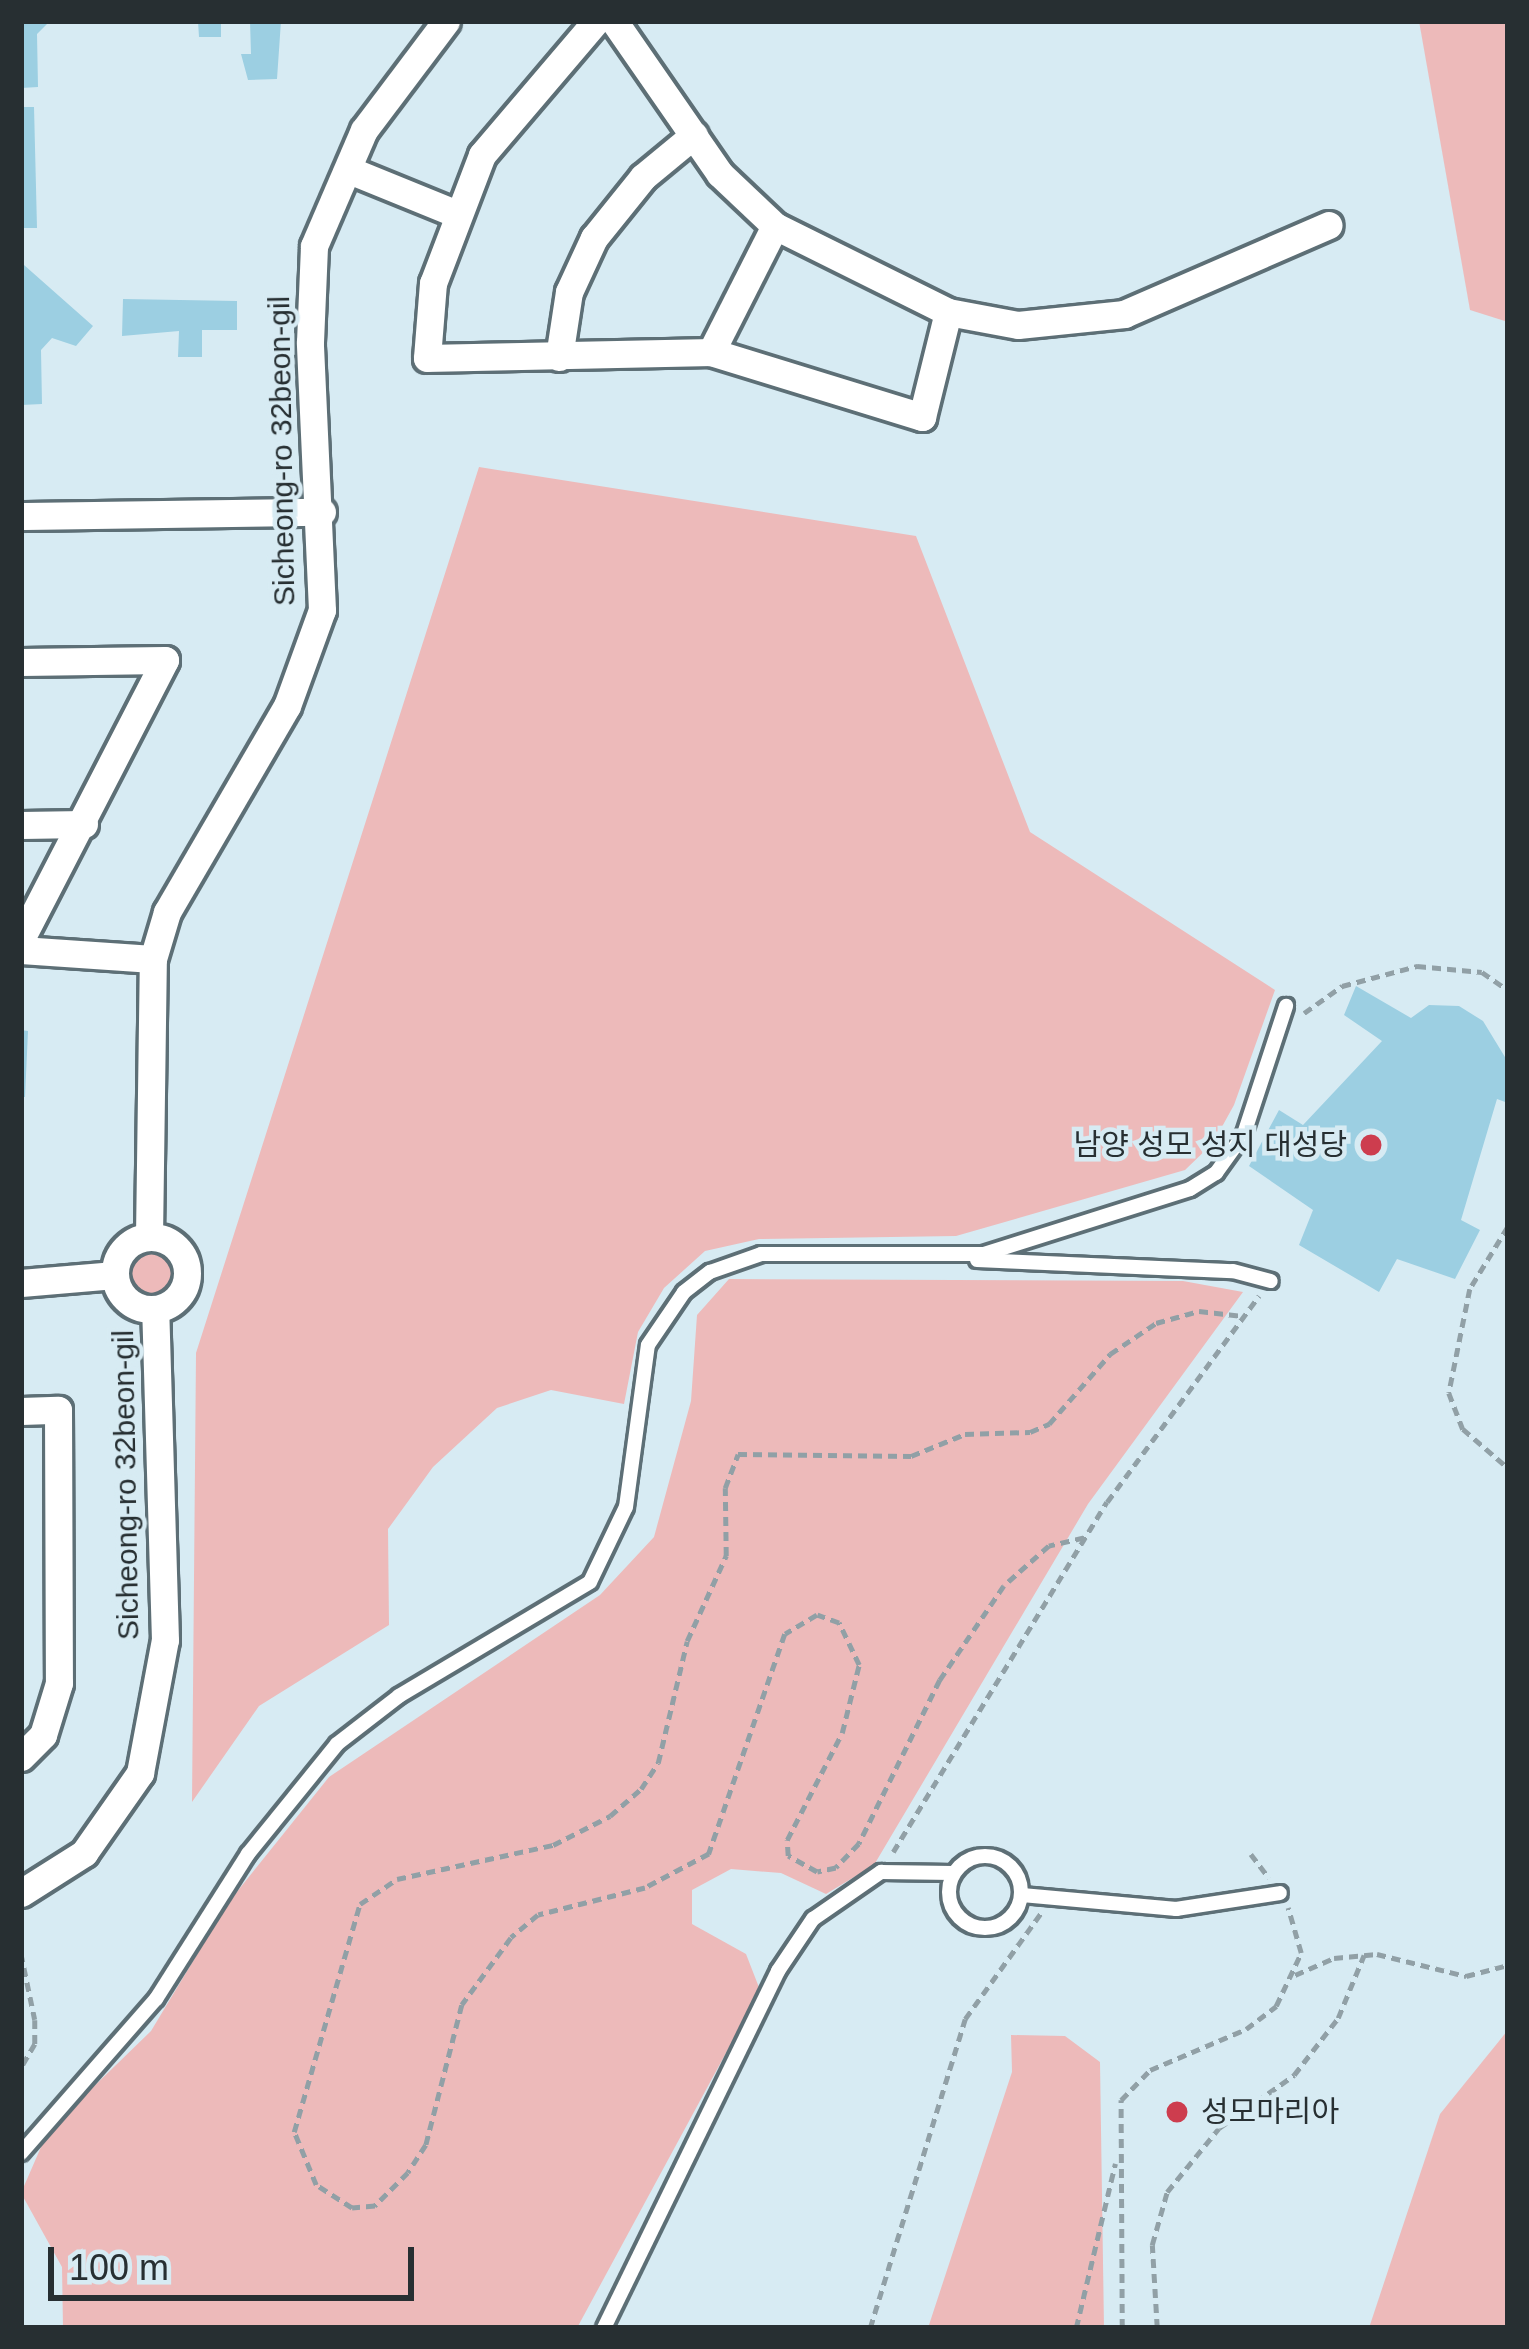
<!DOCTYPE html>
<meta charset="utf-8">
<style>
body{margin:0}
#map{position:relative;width:1529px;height:2349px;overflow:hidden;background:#d7ebf3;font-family:Arial,"Noto Sans KR",sans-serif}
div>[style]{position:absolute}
.green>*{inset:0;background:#edbaba}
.round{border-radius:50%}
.building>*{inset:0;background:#9ccfe2}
.path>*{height:4.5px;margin-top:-2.25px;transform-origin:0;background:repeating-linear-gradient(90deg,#91a0a6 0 9px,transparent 0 15px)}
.roads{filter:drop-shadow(3px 0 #5d6f76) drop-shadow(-3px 0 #5d6f76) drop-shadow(0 3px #5d6f76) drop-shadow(0 -3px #5d6f76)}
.lane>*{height:14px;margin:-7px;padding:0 7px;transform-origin:7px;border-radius:7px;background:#fff}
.lane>.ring{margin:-7px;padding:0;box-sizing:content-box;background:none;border:14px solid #fff;border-radius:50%}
.street>*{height:27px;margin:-13.5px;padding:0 13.5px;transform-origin:13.5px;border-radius:13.5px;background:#fff}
.street>.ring{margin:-13.5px;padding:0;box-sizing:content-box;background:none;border:27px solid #fff;border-radius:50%}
.dots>*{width:33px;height:33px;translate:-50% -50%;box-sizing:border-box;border:6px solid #d7ebf3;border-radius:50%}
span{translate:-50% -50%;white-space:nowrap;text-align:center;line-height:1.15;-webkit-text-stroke:9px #d7ebf3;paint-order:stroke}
.street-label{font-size:30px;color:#272f32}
.poi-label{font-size:30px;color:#272f32}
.right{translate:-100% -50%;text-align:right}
.left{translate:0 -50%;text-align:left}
.frame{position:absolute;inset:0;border:24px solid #272f32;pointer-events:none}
.scale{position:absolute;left:48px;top:2247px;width:366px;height:54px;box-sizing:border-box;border:6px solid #272f32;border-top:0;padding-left:15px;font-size:36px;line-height:42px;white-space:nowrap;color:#272f32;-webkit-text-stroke:9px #d7ebf3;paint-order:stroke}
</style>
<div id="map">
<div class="green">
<i style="clip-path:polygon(1419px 21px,1508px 21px,1508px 322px,1470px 310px)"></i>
<i style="clip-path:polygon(479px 467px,916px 536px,1030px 832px,1275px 990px,1234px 1105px,1213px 1143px,1185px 1170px,956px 1236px,759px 1239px,705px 1251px,664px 1288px,638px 1332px,624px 1404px,551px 1390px,497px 1408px,433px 1467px,388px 1529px,389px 1625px,259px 1706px,192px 1802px,196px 1353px)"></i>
<i class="round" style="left:128px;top:1250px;width:46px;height:46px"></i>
<i style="clip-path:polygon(729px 1279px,1183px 1281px,1243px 1292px,1088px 1504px,874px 1865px,826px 1894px,781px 1873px,731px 1869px,692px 1890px,692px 1924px,746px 1954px,760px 1990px,577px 2328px,63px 2328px,62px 2267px,21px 2193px,48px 2131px,151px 2031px,228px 1903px,329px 1777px,600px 1595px,654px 1537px,691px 1401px,697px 1315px)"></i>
<i style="clip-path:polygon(1508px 2030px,1508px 2328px,1369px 2328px,1440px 2114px)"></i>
<i style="clip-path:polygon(1011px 2035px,1065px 2036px,1100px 2062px,1104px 2328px,928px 2328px,1012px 2072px)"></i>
</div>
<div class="building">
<i style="clip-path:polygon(21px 21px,50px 21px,37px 34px,38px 87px,21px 88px)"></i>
<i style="clip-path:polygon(198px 21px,221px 21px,221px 37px,199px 37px)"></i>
<i style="clip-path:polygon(250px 21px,281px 21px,277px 79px,248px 80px,241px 54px,251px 54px)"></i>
<i style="clip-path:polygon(21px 107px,34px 107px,37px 228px,21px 228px)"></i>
<i style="clip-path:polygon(24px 265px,93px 326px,76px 346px,52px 338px,41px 350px,42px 404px,21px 405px)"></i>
<i style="clip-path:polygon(123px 299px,237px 301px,237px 330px,202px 330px,202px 357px,178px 357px,179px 331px,122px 336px)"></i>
<i style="clip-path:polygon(1356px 986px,1411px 1018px,1429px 1005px,1459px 1006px,1483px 1021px,1508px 1062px,1508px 1103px,1497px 1099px,1461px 1220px,1480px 1230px,1455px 1279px,1397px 1259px,1379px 1292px,1299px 1245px,1313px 1210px,1249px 1166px,1279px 1110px,1303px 1125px,1382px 1041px,1344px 1015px)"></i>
<i style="clip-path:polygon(21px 1030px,28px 1031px,25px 1097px,21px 1097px)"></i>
</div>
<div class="path">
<i style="left:1304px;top:1013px;width:47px;rotate:-35.4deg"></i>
<i style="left:1342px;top:986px;width:78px;rotate:-14.9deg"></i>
<i style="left:1417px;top:966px;width:65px;rotate:5.3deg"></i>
<i style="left:1482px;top:972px;width:32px;rotate:35deg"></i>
<i style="left:1508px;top:1227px;width:73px;rotate:121.5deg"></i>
<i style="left:1470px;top:1289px;width:106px;rotate:101.4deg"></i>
<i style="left:1449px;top:1393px;width:39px;rotate:69deg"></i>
<i style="left:1463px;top:1429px;width:60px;rotate:40.9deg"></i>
<i style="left:1084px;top:1538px;width:36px;rotate:167deg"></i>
<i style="left:1049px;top:1546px;width:60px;rotate:138.4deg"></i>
<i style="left:1004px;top:1586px;width:114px;rotate:124.2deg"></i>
<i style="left:940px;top:1680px;width:183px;rotate:116.3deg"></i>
<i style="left:859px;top:1844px;width:33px;rotate:134deg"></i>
<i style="left:836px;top:1868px;width:19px;rotate:168deg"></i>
<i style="left:817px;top:1872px;width:33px;rotate:-151deg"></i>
<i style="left:788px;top:1856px;width:16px;rotate:-94deg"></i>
<i style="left:787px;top:1840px;width:120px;rotate:-62.8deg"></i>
<i style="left:842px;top:1733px;width:70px;rotate:-76deg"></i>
<i style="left:859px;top:1665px;width:47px;rotate:-115.5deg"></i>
<i style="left:839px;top:1623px;width:23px;rotate:-160deg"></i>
<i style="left:817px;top:1615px;width:37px;rotate:149deg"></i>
<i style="left:785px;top:1634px;width:233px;rotate:109.1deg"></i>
<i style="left:709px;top:1854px;width:72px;rotate:152deg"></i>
<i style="left:645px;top:1888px;width:110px;rotate:165.8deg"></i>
<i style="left:538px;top:1915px;width:35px;rotate:140deg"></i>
<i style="left:511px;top:1938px;width:83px;rotate:126.2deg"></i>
<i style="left:462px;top:2005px;width:145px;rotate:104.4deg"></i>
<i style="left:426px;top:2145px;width:33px;rotate:123deg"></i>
<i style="left:408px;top:2173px;width:47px;rotate:135deg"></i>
<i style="left:375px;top:2206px;width:23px;rotate:175deg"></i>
<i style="left:352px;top:2208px;width:43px;rotate:-147.4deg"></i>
<i style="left:316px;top:2185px;width:57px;rotate:-112.5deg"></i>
<i style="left:294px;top:2132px;width:237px;rotate:-73.9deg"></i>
<i style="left:360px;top:1904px;width:45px;rotate:-34deg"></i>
<i style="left:397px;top:1879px;width:160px;rotate:-12.3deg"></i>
<i style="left:553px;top:1845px;width:64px;rotate:-27deg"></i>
<i style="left:610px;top:1816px;width:41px;rotate:-41.1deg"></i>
<i style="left:641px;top:1789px;width:31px;rotate:-57deg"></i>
<i style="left:658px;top:1763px;width:125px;rotate:-76.6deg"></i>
<i style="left:687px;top:1641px;width:94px;rotate:-65.4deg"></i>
<i style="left:726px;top:1556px;width:68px;rotate:-90.8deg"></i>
<i style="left:725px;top:1488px;width:36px;rotate:-69deg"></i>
<i style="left:738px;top:1454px;width:173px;rotate:0.7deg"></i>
<i style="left:911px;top:1456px;width:58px;rotate:-22.2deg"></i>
<i style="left:965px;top:1434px;width:65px;rotate:-1.8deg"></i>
<i style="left:1030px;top:1432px;width:21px;rotate:-23deg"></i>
<i style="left:1049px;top:1424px;width:93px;rotate:-48.9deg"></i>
<i style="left:1110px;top:1354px;width:55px;rotate:-34deg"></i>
<i style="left:1156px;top:1323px;width:45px;rotate:-15.6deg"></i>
<i style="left:1199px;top:1311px;width:44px;rotate:6.5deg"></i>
<i style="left:893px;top:1852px;width:410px;rotate:-58.6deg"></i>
<i style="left:1107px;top:1502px;width:256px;rotate:-53.6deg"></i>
<i style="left:1251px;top:1854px;width:30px;rotate:53deg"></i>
<i style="left:21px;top:1953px;width:68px;rotate:78.2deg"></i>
<i style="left:35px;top:2020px;width:24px;rotate:90deg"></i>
<i style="left:35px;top:2044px;width:28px;rotate:120deg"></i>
<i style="left:1295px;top:1975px;width:43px;rotate:-23.6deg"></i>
<i style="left:1334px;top:1958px;width:43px;rotate:-5.3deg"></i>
<i style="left:1377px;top:1954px;width:92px;rotate:13.9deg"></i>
<i style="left:1466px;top:1976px;width:43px;rotate:-14.7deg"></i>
<i style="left:870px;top:2328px;width:323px;rotate:-72.9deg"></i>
<i style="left:965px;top:2019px;width:130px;rotate:-54.4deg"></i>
<i style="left:1076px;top:2328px;width:169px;rotate:-76.6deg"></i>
<i style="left:1122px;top:2328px;width:228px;rotate:-90.3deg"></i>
<i style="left:1121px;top:2100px;width:42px;rotate:-46deg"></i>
<i style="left:1150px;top:2070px;width:104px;rotate:-23.1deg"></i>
<i style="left:1246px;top:2029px;width:38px;rotate:-37deg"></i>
<i style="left:1276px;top:2006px;width:59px;rotate:-64.7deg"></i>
<i style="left:1301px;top:1953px;width:47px;rotate:-106.1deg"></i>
<i style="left:1157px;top:2328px;width:83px;rotate:-93.4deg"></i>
<i style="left:1152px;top:2245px;width:55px;rotate:-74.2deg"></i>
<i style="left:1167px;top:2192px;width:82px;rotate:-50.9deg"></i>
<i style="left:1219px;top:2128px;width:92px;rotate:-35.2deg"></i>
<i style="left:1294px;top:2075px;width:72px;rotate:-52.3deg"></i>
<i style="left:1338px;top:2018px;width:68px;rotate:-67.6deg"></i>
</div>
<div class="roads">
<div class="lane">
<i style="left:977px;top:1260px;width:256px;rotate:2.5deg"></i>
<i style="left:1233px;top:1271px;width:39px;rotate:15deg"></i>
<i class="ring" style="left:949px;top:1856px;width:58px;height:58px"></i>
<i style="left:1022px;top:1895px;width:155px;rotate:5.2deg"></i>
<i style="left:1176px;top:1909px;width:105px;rotate:-8.7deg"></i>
<i style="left:21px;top:2153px;width:205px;rotate:-48.8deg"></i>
<i style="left:156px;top:1999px;width:172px;rotate:-57.6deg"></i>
<i style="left:248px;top:1854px;width:141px;rotate:-51deg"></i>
<i style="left:337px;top:1744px;width:78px;rotate:-37.7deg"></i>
<i style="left:399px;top:1696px;width:222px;rotate:-30.8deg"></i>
<i style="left:590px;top:1582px;width:83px;rotate:-64.4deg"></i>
<i style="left:626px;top:1507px;width:163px;rotate:-82.3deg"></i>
<i style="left:648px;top:1345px;width:64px;rotate:-55.8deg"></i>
<i style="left:684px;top:1292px;width:33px;rotate:-38deg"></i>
<i style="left:710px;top:1272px;width:54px;rotate:-19.4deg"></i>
<i style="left:761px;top:1254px;width:223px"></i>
<i style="left:984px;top:1254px;width:216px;rotate:-17.5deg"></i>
<i style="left:1190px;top:1189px;width:31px;rotate:-32deg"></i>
<i style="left:1216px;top:1173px;width:48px;rotate:-54.3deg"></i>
<i style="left:1244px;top:1134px;width:135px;rotate:-71.8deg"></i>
<i style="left:604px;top:2328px;width:397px;rotate:-64deg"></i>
<i style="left:778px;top:1971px;width:63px;rotate:-56.1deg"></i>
<i style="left:813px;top:1919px;width:83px;rotate:-34.7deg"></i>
<i style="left:881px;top:1872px;width:72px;rotate:0.8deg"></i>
</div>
<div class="street">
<i style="left:596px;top:21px;width:176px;rotate:130.4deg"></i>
<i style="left:482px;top:155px;width:137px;rotate:110.9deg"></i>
<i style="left:433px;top:283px;width:75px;rotate:94.6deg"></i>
<i style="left:427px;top:358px;width:284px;rotate:-1.2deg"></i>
<i style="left:711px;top:352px;width:221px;rotate:17.1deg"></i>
<i style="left:922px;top:417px;width:108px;rotate:-76.1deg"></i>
<i style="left:614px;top:21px;width:186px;rotate:55.3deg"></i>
<i style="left:720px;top:174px;width:76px;rotate:43.4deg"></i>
<i style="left:775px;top:226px;width:193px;rotate:26.4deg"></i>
<i style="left:948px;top:312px;width:71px;rotate:10.5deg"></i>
<i style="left:1018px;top:325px;width:107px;rotate:-5.9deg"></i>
<i style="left:1124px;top:314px;width:223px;rotate:-23.5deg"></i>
<i style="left:349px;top:170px;width:114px;rotate:22.1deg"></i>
<i style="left:711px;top:352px;width:141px;rotate:-63.1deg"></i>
<i style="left:559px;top:357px;width:66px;rotate:-81.3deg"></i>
<i style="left:569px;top:292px;width:60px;rotate:-65.2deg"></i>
<i style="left:594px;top:238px;width:78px;rotate:-51.2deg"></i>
<i style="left:643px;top:177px;width:66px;rotate:-39.5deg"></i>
<i style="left:21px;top:516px;width:301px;rotate:-0.8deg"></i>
<i style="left:21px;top:662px;width:144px;rotate:-0.8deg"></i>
<i style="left:165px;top:660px;width:314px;rotate:117.3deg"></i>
<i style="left:21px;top:825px;width:63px;rotate:-0.9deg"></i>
<i style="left:21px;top:950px;width:132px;rotate:3.9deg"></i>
<i style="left:149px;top:1237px;width:278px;rotate:-89.2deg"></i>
<i style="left:153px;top:959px;width:49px;rotate:-73.4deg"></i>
<i style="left:167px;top:912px;width:238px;rotate:-59.8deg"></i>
<i style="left:287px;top:706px;width:102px;rotate:-70deg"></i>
<i style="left:322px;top:610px;width:268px;rotate:-92.6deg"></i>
<i style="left:310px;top:342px;width:96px;rotate:-87.6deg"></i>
<i style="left:314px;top:246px;width:126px;rotate:-66.7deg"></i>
<i style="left:364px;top:130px;width:136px;rotate:-53deg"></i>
<i class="ring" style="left:115px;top:1237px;width:45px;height:45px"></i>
<i style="left:21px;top:1283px;width:94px;rotate:-4.9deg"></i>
<i style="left:21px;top:1411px;width:37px;rotate:-2deg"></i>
<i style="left:58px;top:1410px;width:273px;rotate:89.8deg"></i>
<i style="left:59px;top:1683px;width:54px;rotate:107.1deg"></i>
<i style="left:43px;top:1735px;width:31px;rotate:135deg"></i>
<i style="left:21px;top:1893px;width:75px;rotate:-32.4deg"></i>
<i style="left:84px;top:1853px;width:98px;rotate:-55deg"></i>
<i style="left:140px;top:1773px;width:135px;rotate:-79.4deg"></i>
<i style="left:165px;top:1640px;width:330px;rotate:-91.7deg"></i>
</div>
</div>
<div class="dots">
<i style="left:1371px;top:1145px;background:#cd3d4e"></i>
<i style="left:1177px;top:2112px;background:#cd3d4e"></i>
</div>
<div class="street-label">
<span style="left:282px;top:451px;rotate:-91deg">Sicheong-ro 32beon-gil</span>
<span style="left:126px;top:1485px;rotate:-91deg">Sicheong-ro 32beon-gil</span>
</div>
<div class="poi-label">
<span class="right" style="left:1347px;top:1145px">남양 성모 성지 대성당</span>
<span class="left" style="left:1201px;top:2112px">성모마리아</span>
</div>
<div class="frame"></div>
<div class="scale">100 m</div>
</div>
